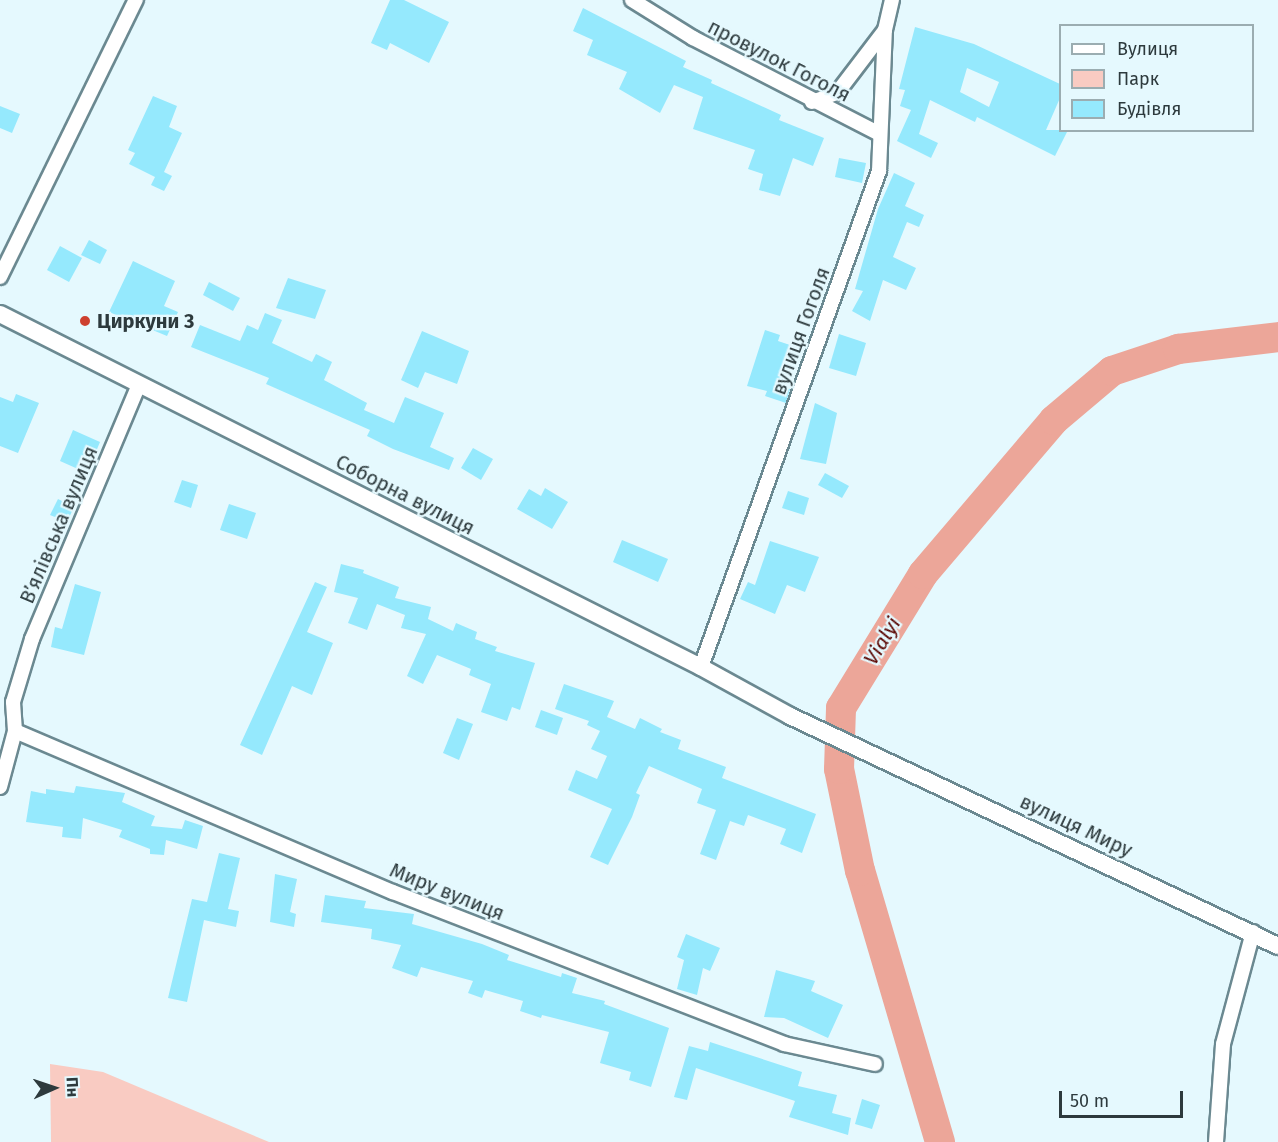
<!DOCTYPE html>
<meta charset="utf-8">
<style>
body{margin:0}
#map{position:relative;width:1278px;height:1142px;overflow:hidden;background:#e5f9fe;font-family:"Fira Sans",sans-serif}
div>[style]{position:absolute}
.green>*{inset:0;background:#f9cbc2}
.river>*{height:30px;margin:-15px;padding:0 15px;transform-origin:15px;border-radius:15px;background:#eca699}
.building>*{inset:0;background:#95e9fd}
.roads{filter:drop-shadow(2px 0 #6b8991) drop-shadow(-2px 0 #6b8991) drop-shadow(0 2px #6b8991) drop-shadow(0 -2px #6b8991)}
.minor>*{height:14px;margin:-7px;padding:0 7px;transform-origin:7px;border-radius:7px;background:#fff}
.tertiary>*{height:16px;margin:-8px;padding:0 8px;transform-origin:8px;border-radius:8px;background:#fff}
.dots>*{width:16px;height:16px;translate:-50% -50%;box-sizing:border-box;border:3px solid #e5f9fe;border-radius:50%}
span{translate:-50% -50%;white-space:nowrap;text-align:center;line-height:1.15;-webkit-text-stroke:4.5px #e5f9fe;paint-order:stroke}
.street-label{font-size:20px;color:#2d3a3d}
.poi-label{font-size:20px;color:#2d3a3d;font-weight:700}
.left{translate:0 -50%;text-align:left}
.water-label{font-size:21px;color:#5a0602;font-style:italic}
.legend{position:absolute;left:1059px;top:24px;width:195px;height:108px;box-sizing:border-box;background:#e5f9fe;border:2px solid #9badb1;margin:0;padding:8px 10px;list-style:none;font-size:18px;color:#2d3a3d}
.legend li{display:flex;align-items:center;gap:12px;height:30px}
.legend b{width:30px;border:2px solid #9badb1}
.north{position:absolute;left:24px;top:1058px;width:60px;height:60px;-webkit-text-stroke:4px #e5f9fe;paint-order:stroke;rotate:87deg;font-size:16px;font-weight:700;line-height:24px;text-align:center;color:#2d3a3d}
.north::after{content:'';display:block;margin:auto;width:21px;height:27px;background:#2d3a3d;clip-path:polygon(50% 0,100% 100%,50% 72%,0 100%)}
.scale{position:absolute;left:1059px;top:1091px;width:124px;height:27px;box-sizing:border-box;border:3px solid #2d3a3d;border-top:0;padding-left:8px;font-size:18px;line-height:21px;white-space:nowrap;color:#2d3a3d;-webkit-text-stroke:4px #e5f9fe;paint-order:stroke}
</style>
<div id="map">
<div class="green">
<i style="clip-path:polygon(50px 1064px,103px 1072px,269px 1142px,51px 1142px)"></i>
</div>
<div class="river">
<i style="left:940px;top:1142px;width:283px;rotate:-106.4deg"></i>
<i style="left:860px;top:871px;width:104px;rotate:-101.6deg"></i>
<i style="left:839px;top:769px;width:61px;rotate:-88.1deg"></i>
<i style="left:841px;top:708px;width:157px;rotate:-58.5deg"></i>
<i style="left:923px;top:574px;width:202px;rotate:-49.6deg"></i>
<i style="left:1054px;top:420px;width:76px;rotate:-40.2deg"></i>
<i style="left:1112px;top:371px;width:70px;rotate:-18.4deg"></i>
<i style="left:1178px;top:349px;width:101px;rotate:-6.8deg"></i>
</div>
<div class="building">
<i style="clip-path:polygon(390px 0,404px 0,449px 22px,429px 63px,390px 43px,387px 50px,371px 43px)"></i>
<i style="clip-path:polygon(583px 8px,686px 61px,683px 67px,712px 80px,711px 83px,781px 115px,779px 120px,824px 138px,813px 166px,793px 158px,780px 196px,759px 190px,763px 174px,748px 169px,755px 150px,693px 129px,703px 97px,674px 85px,660px 113px,619px 89px,627px 72px,587px 55px,593px 40px,573px 31px)"></i>
<i style="clip-path:polygon(evenodd,915px 27px,974px 44px,1060px 84px,1060px 98px,1046px 130px,1068px 130px,1055px 156px,977px 117px,975px 122px,930px 100px,919px 134px,938px 143px,931px 158px,897px 141px,911px 110px,900px 106px,905px 90px,899px 89px,915px 27px,967px 68px,999px 82px,989px 107px,960px 92px,967px 68px)"></i>
<i style="clip-path:polygon(153px 96px,177px 106px,169px 127px,182px 133px,164px 172px,172px 176px,164px 191px,151px 185px,155px 177px,129px 164px,135px 153px,128px 150px)"></i>
<i style="clip-path:polygon(0 106px,20px 114px,12px 133px,0 128px)"></i>
<i style="clip-path:polygon(839px 158px,866px 163px,862px 183px,835px 177px)"></i>
<i style="clip-path:polygon(894px 173px,915px 183px,905px 206px,924px 215px,919px 227px,907px 222px,893px 257px,916px 268px,906px 290px,883px 280px,870px 321px,852px 311px,863px 291px,855px 289px,878px 209px)"></i>
<i style="clip-path:polygon(89px 240px,107px 250px,100px 264px,81px 255px)"></i>
<i style="clip-path:polygon(60px 246px,82px 258px,69px 282px,47px 270px)"></i>
<i style="clip-path:polygon(133px 261px,175px 281px,164px 306px,178px 312px,167px 336px,109px 312px)"></i>
<i style="clip-path:polygon(288px 278px,326px 290px,315px 319px,276px 308px)"></i>
<i style="clip-path:polygon(209px 282px,240px 298px,233px 311px,203px 295px)"></i>
<i style="clip-path:polygon(265px 313px,282px 320px,272px 343px,312px 362px,316px 354px,332px 362px,324px 380px,367px 403px,364px 410px,394px 423px,405px 397px,444px 413px,430px 447px,454px 458px,449px 470px,393px 449px,367px 436px,370px 430px,266px 384px,269px 378px,191px 347px,200px 325px,240px 341px,247px 325px,258px 330px)"></i>
<i style="clip-path:polygon(765px 330px,780px 335px,778px 341px,796px 347px,783px 387px,790px 389px,786px 403px,765px 396px,767px 391px,747px 386px)"></i>
<i style="clip-path:polygon(422px 331px,469px 351px,457px 384px,425px 372px,418px 388px,401px 380px)"></i>
<i style="clip-path:polygon(839px 334px,866px 343px,856px 376px,829px 368px)"></i>
<i style="clip-path:polygon(16px 394px,39px 403px,18px 453px,0 446px,0 397px,13px 402px)"></i>
<i style="clip-path:polygon(815px 403px,837px 413px,826px 464px,800px 459px)"></i>
<i style="clip-path:polygon(73px 430px,100px 442px,87px 473px,60px 461px)"></i>
<i style="clip-path:polygon(473px 448px,493px 459px,481px 480px,461px 468px)"></i>
<i style="clip-path:polygon(825px 473px,849px 486px,842px 498px,818px 485px)"></i>
<i style="clip-path:polygon(182px 480px,198px 485px,191px 508px,174px 502px)"></i>
<i style="clip-path:polygon(545px 488px,568px 502px,552px 529px,517px 509px,529px 489px,541px 496px)"></i>
<i style="clip-path:polygon(788px 491px,809px 498px,804px 515px,782px 508px)"></i>
<i style="clip-path:polygon(58px 499px,74px 507px,67px 522px,50px 515px)"></i>
<i style="clip-path:polygon(229px 504px,256px 513px,247px 539px,220px 530px)"></i>
<i style="clip-path:polygon(622px 540px,668px 559px,658px 582px,613px 562px)"></i>
<i style="clip-path:polygon(770px 541px,819px 557px,805px 592px,787px 585px,775px 614px,740px 599px,748px 582px,755px 585px)"></i>
<i style="clip-path:polygon(341px 564px,364px 570px,363px 573px,399px 587px,395px 598px,431px 607px,428px 619px,453px 631px,456px 623px,477px 632px,475px 639px,497px 647px,495px 651px,535px 663px,520px 710px,512px 707px,507px 721px,481px 712px,491px 684px,469px 675px,471px 669px,437px 655px,423px 684px,407px 676px,426px 634px,401px 628px,405px 615px,377px 604px,367px 630px,348px 623px,358px 598px,334px 592px)"></i>
<i style="clip-path:polygon(315px 582px,327px 587px,307px 632px,333px 643px,312px 695px,292px 686px,262px 755px,240px 745px)"></i>
<i style="clip-path:polygon(75px 584px,101px 592px,84px 655px,51px 647px,55px 627px,62px 629px)"></i>
<i style="clip-path:polygon(564px 684px,614px 701px,607px 717px,635px 729px,640px 718px,662px 729px,660px 732px,681px 740px,678px 749px,726px 767px,722px 778px,816px 814px,802px 853px,780px 844px,786px 829px,748px 815px,744px 826px,730px 821px,716px 860px,700px 854px,716px 810px,697px 803px,702px 789px,649px 766px,636px 793px,640px 795px,632px 817px,608px 865px,590px 857px,612px 809px,568px 790px,576px 770px,597px 779px,607px 756px,591px 749px,600px 731px,587px 725px,589px 721px,555px 709px)"></i>
<i style="clip-path:polygon(541px 710px,563px 718px,557px 735px,535px 727px)"></i>
<i style="clip-path:polygon(457px 718px,473px 724px,459px 760px,443px 753px)"></i>
<i style="clip-path:polygon(76px 786px,125px 793px,122px 802px,155px 816px,151px 826px,182px 829px,185px 820px,203px 826px,197px 849px,166px 840px,164px 855px,150px 854px,150px 849px,119px 837px,122px 830px,83px 818px,81px 839px,62px 837px,63px 827px,26px 822px,31px 791px,46px 794px,46px 789px,74px 793px)"></i>
<i style="clip-path:polygon(219px 853px,240px 858px,228px 909px,239px 911px,236px 927px,204px 920px,187px 1002px,168px 998px,192px 899px,207px 902px)"></i>
<i style="clip-path:polygon(275px 874px,297px 879px,290px 912px,296px 914px,294px 927px,270px 922px)"></i>
<i style="clip-path:polygon(325px 895px,366px 901px,364px 908px,414px 914px,412px 924px,482px 944px,509px 955px,507px 960px,561px 977px,562px 973px,577px 978px,572px 993px,605px 1001px,604px 1004px,669px 1028px,651px 1087px,629px 1080px,631px 1072px,600px 1063px,609px 1032px,542px 1015px,541px 1018px,520px 1011px,523px 1001px,485px 990px,482px 998px,468px 993px,473px 981px,421px 967px,417px 977px,392px 968px,401px 945px,371px 939px,372px 929px,321px 922px)"></i>
<i style="clip-path:polygon(686px 934px,720px 948px,710px 971px,703px 968px,697px 995px,677px 989px,684px 960px,677px 957px)"></i>
<i style="clip-path:polygon(776px 970px,815px 981px,811px 991px,843px 1005px,828px 1038px,784px 1018px,764px 1017px)"></i>
<i style="clip-path:polygon(710px 1042px,802px 1072px,798px 1086px,837px 1095px,832px 1113px,851px 1118px,848px 1135px,789px 1117px,795px 1101px,696px 1068px,687px 1100px,674px 1097px,689px 1046px,708px 1051px)"></i>
<i style="clip-path:polygon(862px 1099px,880px 1105px,872px 1129px,855px 1124px)"></i>
</div>
<div class="roads">
<div class="minor">
<i style="left:632px;top:0;width:72px;rotate:31.9deg"></i>
<i style="left:693px;top:38px;width:210px;rotate:27.2deg"></i>
<i style="left:812px;top:102px;width:27px;rotate:-20deg"></i>
<i style="left:837px;top:93px;width:79px;rotate:-52.7deg"></i>
<i style="left:0;top:277px;width:309px;rotate:-63.9deg"></i>
<i style="left:701px;top:667px;width:527px;rotate:-70.26deg"></i>
<i style="left:879px;top:171px;width:141px;rotate:-87.6deg"></i>
<i style="left:885px;top:30px;width:31px;rotate:-77deg"></i>
<i style="left:15px;top:731px;width:411px;rotate:23.1deg"></i>
<i style="left:393px;top:892px;width:420px;rotate:21.2deg"></i>
<i style="left:784px;top:1044px;width:93px;rotate:12.4deg"></i>
<i style="left:0;top:787px;width:58px;rotate:-75deg"></i>
<i style="left:15px;top:731px;width:29px;rotate:-94deg"></i>
<i style="left:13px;top:702px;width:66px;rotate:-73.2deg"></i>
<i style="left:32px;top:639px;width:277px;rotate:-67.2deg"></i>
<i style="left:1216px;top:1142px;width:98px;rotate:-85.9deg"></i>
<i style="left:1223px;top:1044px;width:116px;rotate:-75deg"></i>
</div>
<div class="tertiary">
<i style="left:0;top:314px;width:785px;rotate:26.73deg"></i>
<i style="left:701px;top:667px;width:102px;rotate:28.8deg"></i>
<i style="left:790px;top:716px;width:539px;rotate:25.24deg"></i>
</div>
</div>
<div class="dots">
<i style="left:85px;top:321px;background:#cd402f"></i>
</div>
<div class="street-label">
<span style="left:779px;top:61px;rotate:27deg">провулок Гоголя</span>
<span style="left:801px;top:331px;rotate:-70deg">вулиця Гоголя</span>
<span style="left:405px;top:495px;rotate:27deg">Соборна вулиця</span>
<span style="left:59px;top:525px;rotate:-67deg">В’ялівська вулиця</span>
<span style="left:1076px;top:826px;rotate:25deg">вулиця Миру</span>
<span style="left:447px;top:892px;rotate:22deg">Миру вулиця</span>
</div>
<div class="poi-label">
<span class="left" style="left:97px;top:321px">Циркуни 3</span>
</div>
<div class="water-label">
<span style="left:882px;top:641px;rotate:-59deg">Vialyi</span>
</div>
<ul class="legend">
<li><b style="height:8px;background:#fff"></b>Вулиця</li>
<li><b style="height:16px;background:#f9cbc2"></b>Парк</li>
<li><b style="height:16px;background:#95e9fd"></b>Будівля</li>
</ul>
<div class="north">Пн</div>
<div class="scale">50 m</div>
</div>
